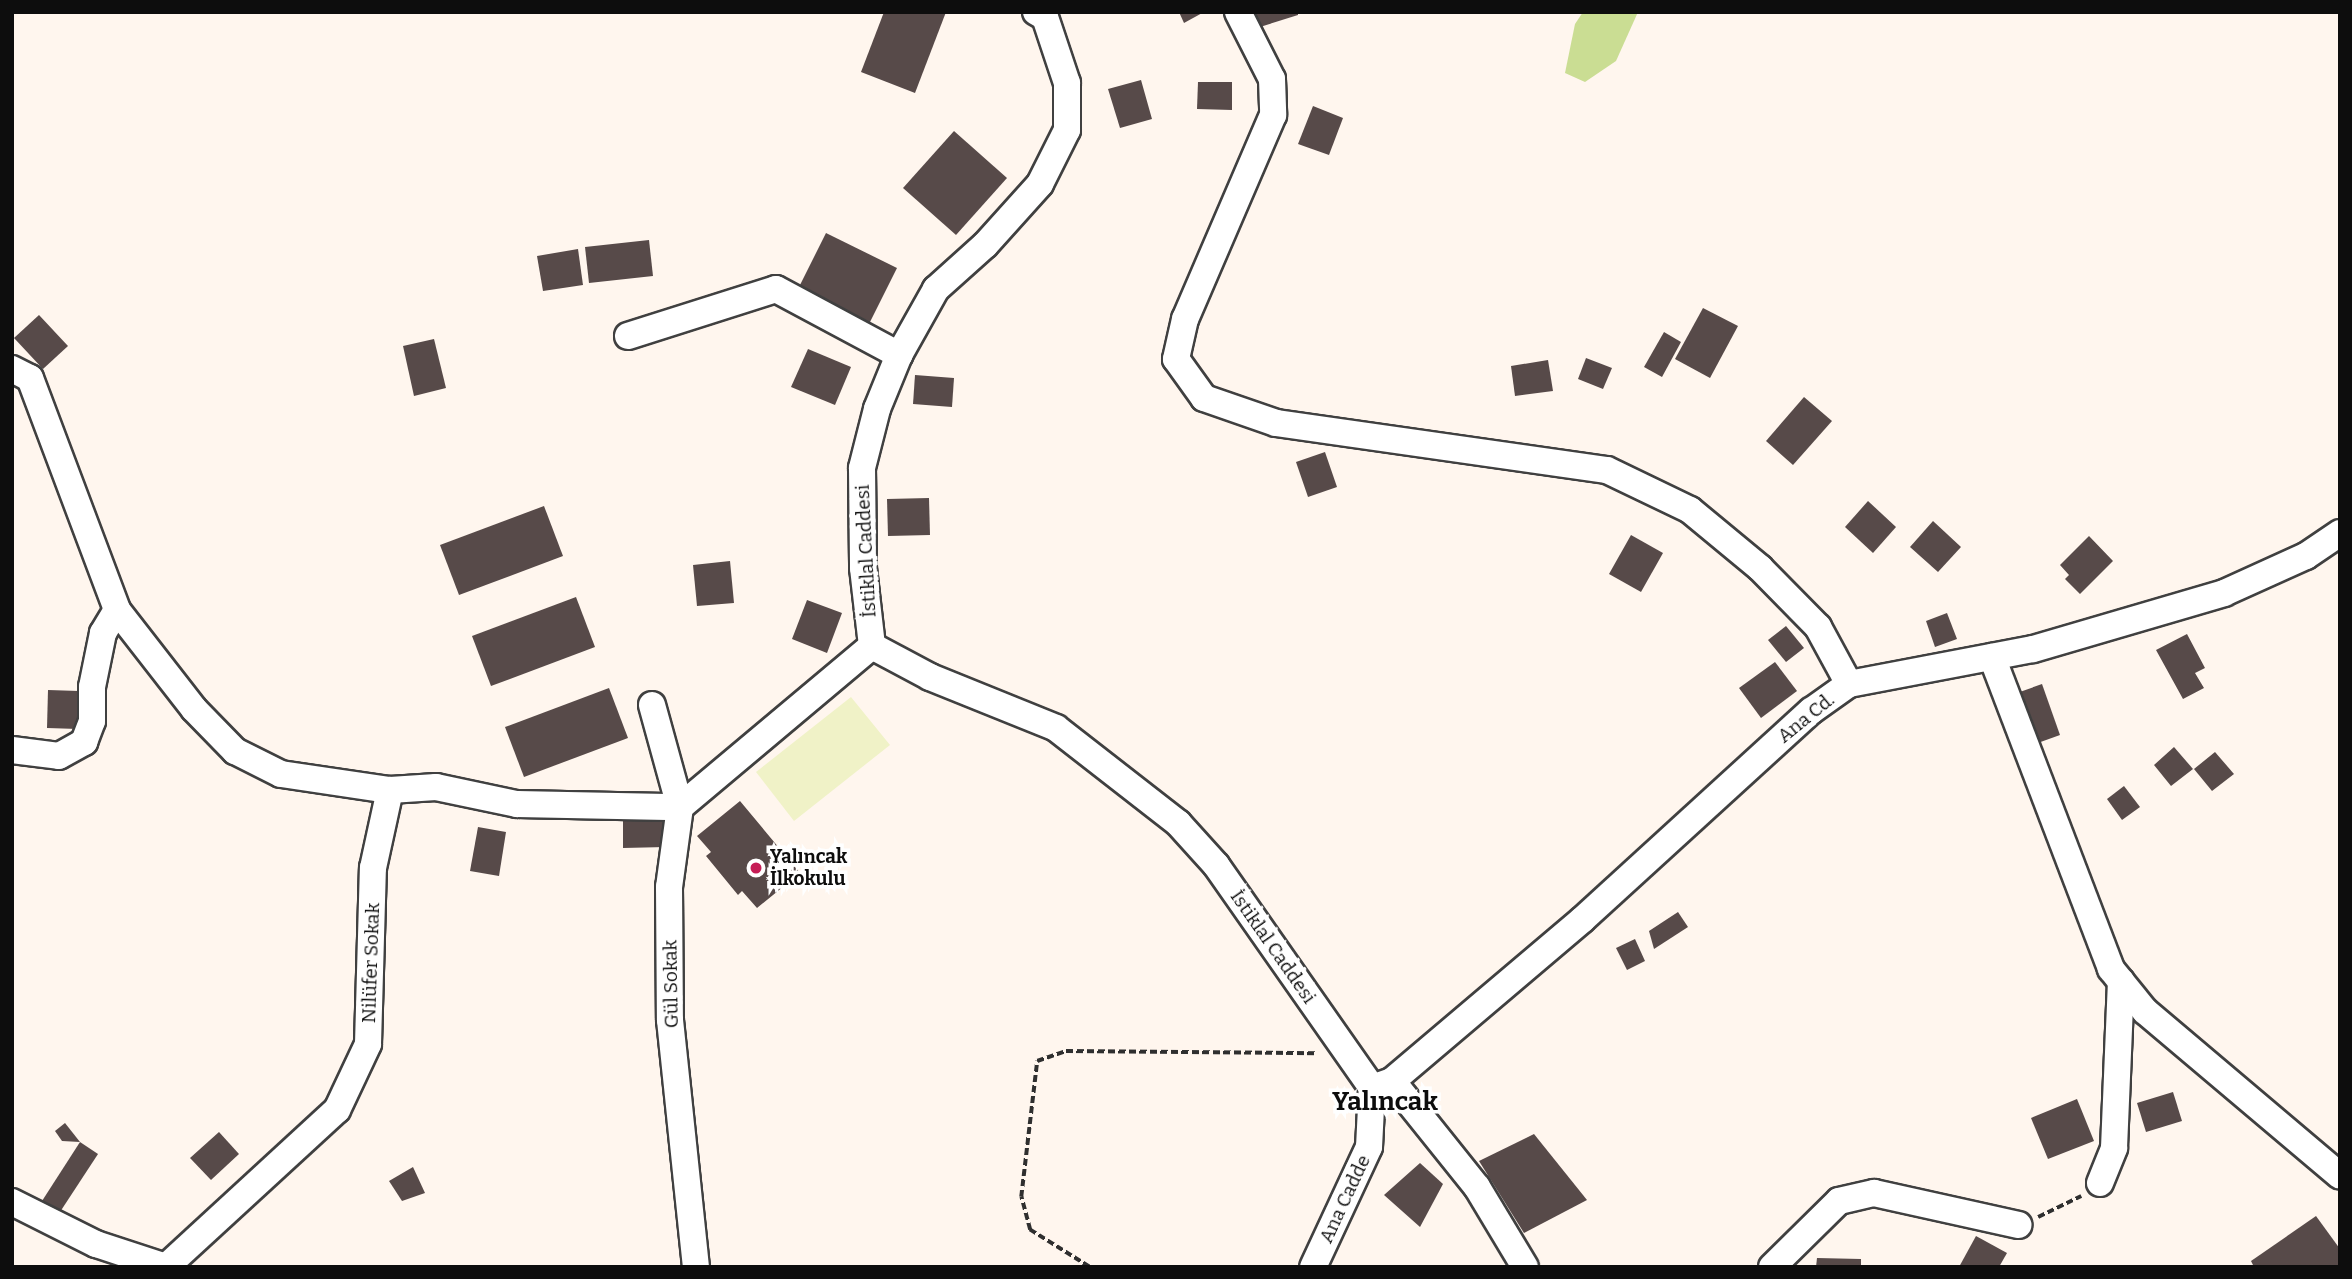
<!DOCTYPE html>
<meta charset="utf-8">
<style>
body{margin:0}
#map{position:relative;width:2352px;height:1279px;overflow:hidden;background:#fff6ee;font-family:Bitter,serif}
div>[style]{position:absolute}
.forest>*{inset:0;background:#cadd93}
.pitch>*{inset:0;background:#f0f2c7}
.building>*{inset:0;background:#574a49}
.path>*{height:3.5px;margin-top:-1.75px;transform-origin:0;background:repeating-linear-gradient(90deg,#2f2f2f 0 7px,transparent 0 10.5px)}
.roads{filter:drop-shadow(2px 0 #404040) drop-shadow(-2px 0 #404040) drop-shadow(0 2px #404040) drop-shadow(0 -2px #404040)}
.minor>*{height:26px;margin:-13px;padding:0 13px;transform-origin:13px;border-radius:13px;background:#fff}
.dots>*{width:19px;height:19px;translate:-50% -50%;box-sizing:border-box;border:4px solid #fff;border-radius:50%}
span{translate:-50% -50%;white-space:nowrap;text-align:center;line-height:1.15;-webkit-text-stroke:7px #fff;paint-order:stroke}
.street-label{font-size:19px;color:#0d0d0d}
.poi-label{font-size:19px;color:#0d0d0d;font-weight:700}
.left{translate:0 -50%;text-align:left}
.district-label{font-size:26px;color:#0d0d0d;font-weight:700}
.frame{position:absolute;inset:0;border:14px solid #0d0d0d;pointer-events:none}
</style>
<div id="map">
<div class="forest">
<i style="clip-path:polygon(1583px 12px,1638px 12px,1616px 61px,1585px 82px,1565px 73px,1575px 24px)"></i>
</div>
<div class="pitch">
<i style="clip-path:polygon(851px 697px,890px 745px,794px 821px,756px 772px)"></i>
</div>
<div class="building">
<i style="clip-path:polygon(884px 12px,946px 12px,915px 93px,861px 72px)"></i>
<i style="clip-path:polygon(1179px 12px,1204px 12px,1184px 23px)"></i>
<i style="clip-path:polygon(1255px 12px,1298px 12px,1298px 15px,1260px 27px)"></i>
<i style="clip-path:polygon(1141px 80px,1152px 119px,1120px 128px,1108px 89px)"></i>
<i style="clip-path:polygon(1198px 82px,1232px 82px,1232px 110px,1197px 109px)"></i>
<i style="clip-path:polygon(1313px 106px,1343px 118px,1329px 155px,1298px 144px)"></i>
<i style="clip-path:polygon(954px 131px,1007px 178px,956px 235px,903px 188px)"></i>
<i style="clip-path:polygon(826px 233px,897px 268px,867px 328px,796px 293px)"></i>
<i style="clip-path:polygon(649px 240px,653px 276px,589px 283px,585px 247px)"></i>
<i style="clip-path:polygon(578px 249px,583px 285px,543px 291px,537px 256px)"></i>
<i style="clip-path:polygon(1703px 308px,1738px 326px,1710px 378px,1675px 359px)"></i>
<i style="clip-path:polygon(39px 315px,68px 346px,43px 369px,14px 338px)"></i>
<i style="clip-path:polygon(1664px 332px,1681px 342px,1662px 377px,1644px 367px)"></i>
<i style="clip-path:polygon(434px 339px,446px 388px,414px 396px,403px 346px)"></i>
<i style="clip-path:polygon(808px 349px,851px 367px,835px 405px,791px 387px)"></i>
<i style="clip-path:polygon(1586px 358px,1612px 368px,1603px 389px,1578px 379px)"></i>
<i style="clip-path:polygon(1548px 360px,1553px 391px,1515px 396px,1511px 366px)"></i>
<i style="clip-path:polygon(915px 375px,954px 378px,952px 407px,913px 404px)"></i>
<i style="clip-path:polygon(1804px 397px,1832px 421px,1793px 465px,1766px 441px)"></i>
<i style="clip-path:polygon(1325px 452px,1337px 487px,1308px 497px,1296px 462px)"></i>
<i style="clip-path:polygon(929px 498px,930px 535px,888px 536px,887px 499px)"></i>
<i style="clip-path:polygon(1868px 501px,1896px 527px,1873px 553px,1845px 527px)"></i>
<i style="clip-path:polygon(544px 506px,563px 556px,459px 595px,440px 545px)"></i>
<i style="clip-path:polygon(1933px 521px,1961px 547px,1938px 572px,1910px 547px)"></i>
<i style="clip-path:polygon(1631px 535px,1663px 553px,1641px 592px,1609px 574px)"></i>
<i style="clip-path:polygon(2089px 536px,2113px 561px,2080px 594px,2065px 579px,2069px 575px,2060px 565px)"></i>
<i style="clip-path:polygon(730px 561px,734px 603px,697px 606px,693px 565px)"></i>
<i style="clip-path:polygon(576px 597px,595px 647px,491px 686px,472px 636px)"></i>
<i style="clip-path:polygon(807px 600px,842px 613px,827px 653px,792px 639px)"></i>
<i style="clip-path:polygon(1947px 613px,1957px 639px,1935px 647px,1926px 621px)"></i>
<i style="clip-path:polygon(1786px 626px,1804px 648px,1786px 662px,1768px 640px)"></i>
<i style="clip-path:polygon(2187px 634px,2205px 668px,2195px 673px,2204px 688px,2183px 699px,2156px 650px)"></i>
<i style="clip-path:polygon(1775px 662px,1797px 691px,1761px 718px,1739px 688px)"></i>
<i style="clip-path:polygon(2042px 684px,2060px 735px,2035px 744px,2017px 693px)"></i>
<i style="clip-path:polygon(609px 688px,628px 738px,524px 777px,505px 727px)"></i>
<i style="clip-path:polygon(48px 690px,79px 691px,78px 729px,47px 728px)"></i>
<i style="clip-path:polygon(2174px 747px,2193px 769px,2171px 786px,2154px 765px)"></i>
<i style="clip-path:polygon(2215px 752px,2234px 774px,2212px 791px,2194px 769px)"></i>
<i style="clip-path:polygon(2124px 786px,2140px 807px,2122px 820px,2107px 799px)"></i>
<i style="clip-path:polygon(740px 801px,800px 873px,757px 908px,742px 891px,738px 895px,706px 856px,711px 852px,697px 836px)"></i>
<i style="clip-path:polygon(666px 820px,666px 847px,623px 848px,623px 821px)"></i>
<i style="clip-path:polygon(478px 827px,506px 832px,499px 876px,470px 871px)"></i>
<i style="clip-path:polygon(1678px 912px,1688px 927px,1654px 949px,1649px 931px)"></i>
<i style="clip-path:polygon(1635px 939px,1645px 961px,1627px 970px,1616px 948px)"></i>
<i style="clip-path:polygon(2173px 1092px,2182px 1121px,2146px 1132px,2137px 1103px)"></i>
<i style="clip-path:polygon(2077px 1099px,2094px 1141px,2048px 1159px,2031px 1118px)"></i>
<i style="clip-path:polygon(65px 1123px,80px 1142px,62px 1141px,55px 1131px)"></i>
<i style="clip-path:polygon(219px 1132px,239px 1154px,211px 1180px,190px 1158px)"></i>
<i style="clip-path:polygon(1534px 1134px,1587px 1200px,1524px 1233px,1479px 1161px)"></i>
<i style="clip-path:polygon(80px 1142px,98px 1154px,60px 1212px,42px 1201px)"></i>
<i style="clip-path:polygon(1420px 1163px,1443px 1184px,1420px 1227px,1384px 1195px)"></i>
<i style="clip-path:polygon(413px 1167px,425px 1193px,402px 1201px,389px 1181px)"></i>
<i style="clip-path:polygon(2316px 1216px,2340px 1249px,2340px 1267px,2254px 1267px,2251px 1261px)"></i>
<i style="clip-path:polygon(1976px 1236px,2007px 1253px,1999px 1267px,1959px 1267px)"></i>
<i style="clip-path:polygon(1817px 1258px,1861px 1259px,1861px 1267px,1816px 1267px)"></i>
</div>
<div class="path">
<i style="left:2038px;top:1217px;width:48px;rotate:-26deg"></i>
<i style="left:1089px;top:1267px;width:70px;rotate:-147.9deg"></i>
<i style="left:1030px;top:1230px;width:34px;rotate:-105deg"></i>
<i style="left:1021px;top:1197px;width:137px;rotate:-83.3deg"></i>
<i style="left:1037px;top:1061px;width:31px;rotate:-19deg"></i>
<i style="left:1066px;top:1051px;width:251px;rotate:0.5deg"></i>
</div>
<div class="roads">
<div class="minor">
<i style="left:1036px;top:12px;width:10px;rotate:29deg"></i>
<i style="left:1045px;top:17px;width:70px;rotate:71.6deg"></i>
<i style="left:1067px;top:83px;width:47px;rotate:90deg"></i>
<i style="left:1067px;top:130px;width:60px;rotate:116.6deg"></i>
<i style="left:1040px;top:184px;width:82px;rotate:132deg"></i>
<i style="left:985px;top:245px;width:66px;rotate:138.1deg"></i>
<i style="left:936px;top:289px;width:76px;rotate:119.3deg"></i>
<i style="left:899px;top:355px;width:58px;rotate:112.2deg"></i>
<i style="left:877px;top:409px;width:61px;rotate:104.3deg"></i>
<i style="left:862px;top:468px;width:100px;rotate:89.4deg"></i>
<i style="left:863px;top:568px;width:79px;rotate:83.4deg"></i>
<i style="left:872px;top:646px;width:66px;rotate:28.1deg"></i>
<i style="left:930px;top:677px;width:136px;rotate:22deg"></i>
<i style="left:1056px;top:728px;width:155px;rotate:37.9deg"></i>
<i style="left:1178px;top:823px;width:57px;rotate:47.9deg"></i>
<i style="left:1216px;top:865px;width:272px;rotate:55deg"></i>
<i style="left:1372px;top:1088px;width:59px;rotate:92.9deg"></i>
<i style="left:1369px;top:1147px;width:132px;rotate:115deg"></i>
<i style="left:1238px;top:12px;width:75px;rotate:63.1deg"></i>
<i style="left:1272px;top:79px;width:36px;rotate:88deg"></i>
<i style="left:1273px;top:115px;width:222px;rotate:113.3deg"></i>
<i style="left:1185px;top:319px;width:41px;rotate:102.7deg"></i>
<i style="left:1176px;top:359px;width:48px;rotate:54.3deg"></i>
<i style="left:1204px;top:398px;width:76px;rotate:19.1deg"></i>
<i style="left:1276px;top:423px;width:334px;rotate:8.1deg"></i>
<i style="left:1607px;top:470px;width:92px;rotate:25.7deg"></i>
<i style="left:1690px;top:510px;width:91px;rotate:39.6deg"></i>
<i style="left:1760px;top:568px;width:83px;rotate:45.5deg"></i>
<i style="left:1818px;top:627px;width:65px;rotate:61.5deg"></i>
<i style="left:628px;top:336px;width:155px;rotate:-17.6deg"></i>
<i style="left:776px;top:289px;width:140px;rotate:28.2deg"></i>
<i style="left:12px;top:369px;width:20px;rotate:27deg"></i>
<i style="left:30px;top:378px;width:248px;rotate:69.4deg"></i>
<i style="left:117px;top:610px;width:125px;rotate:52.1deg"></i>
<i style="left:194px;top:709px;width:59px;rotate:45.7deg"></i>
<i style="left:235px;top:751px;width:51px;rotate:26.6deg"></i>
<i style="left:281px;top:774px;width:110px;rotate:8.4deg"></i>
<i style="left:390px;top:790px;width:46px;rotate:-3.7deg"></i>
<i style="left:436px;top:787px;width:83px;rotate:11.9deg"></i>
<i style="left:517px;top:804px;width:163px;rotate:1.1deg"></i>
<i style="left:680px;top:807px;width:251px;rotate:-40deg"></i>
<i style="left:1992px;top:657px;width:334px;rotate:69.1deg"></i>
<i style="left:2111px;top:969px;width:54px;rotate:51deg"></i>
<i style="left:2145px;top:1011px;width:255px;rotate:40.2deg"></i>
<i style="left:652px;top:705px;width:106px;rotate:74.6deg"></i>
<i style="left:680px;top:807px;width:81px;rotate:97.8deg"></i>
<i style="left:669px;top:887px;width:133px;rotate:89.6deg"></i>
<i style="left:670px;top:1020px;width:248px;rotate:84deg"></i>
<i style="left:12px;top:750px;width:47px;rotate:7.3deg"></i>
<i style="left:59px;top:756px;width:29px;rotate:-29deg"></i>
<i style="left:84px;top:742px;width:22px;rotate:-69deg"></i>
<i style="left:92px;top:721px;width:34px;rotate:-90deg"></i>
<i style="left:92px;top:687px;width:55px;rotate:-78.5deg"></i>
<i style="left:103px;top:633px;width:27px;rotate:-59deg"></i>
<i style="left:1392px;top:1081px;width:136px;rotate:51.3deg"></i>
<i style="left:1477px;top:1187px;width:93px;rotate:59deg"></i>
<i style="left:1372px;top:1088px;width:21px;rotate:-19deg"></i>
<i style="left:1392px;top:1081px;width:250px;rotate:-40.3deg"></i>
<i style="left:1583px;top:919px;width:309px;rotate:-42.4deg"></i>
<i style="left:1811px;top:711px;width:47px;rotate:-35.4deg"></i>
<i style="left:1849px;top:684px;width:187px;rotate:-10.8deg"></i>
<i style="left:2033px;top:649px;width:199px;rotate:-16.3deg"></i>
<i style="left:2224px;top:593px;width:90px;rotate:-24.3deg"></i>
<i style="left:2306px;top:556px;width:41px;rotate:-34.1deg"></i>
<i style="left:2100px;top:1183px;width:38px;rotate:-68deg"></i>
<i style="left:2114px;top:1148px;width:167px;rotate:-87.6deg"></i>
<i style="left:12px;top:1202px;width:94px;rotate:26.6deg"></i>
<i style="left:96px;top:1244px;width:74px;rotate:18.2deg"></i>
<i style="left:166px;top:1267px;width:232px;rotate:-42.6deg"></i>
<i style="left:337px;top:1110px;width:73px;rotate:-64.8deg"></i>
<i style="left:368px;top:1044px;width:176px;rotate:-88.4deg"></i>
<i style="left:373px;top:868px;width:80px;rotate:-77.7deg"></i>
<i style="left:1772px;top:1267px;width:94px;rotate:-44.6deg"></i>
<i style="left:1839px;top:1201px;width:36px;rotate:-13deg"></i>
<i style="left:1874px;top:1193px;width:148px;rotate:12.5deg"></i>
</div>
</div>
<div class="dots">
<i style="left:756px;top:868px;background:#c51d56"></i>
</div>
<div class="street-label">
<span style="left:866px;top:551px;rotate:-93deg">İstiklal Caddesi</span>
<span style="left:1806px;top:718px;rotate:-39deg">Ana Cd.</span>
<span style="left:1273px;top:947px;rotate:55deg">İstiklal Caddesi</span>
<span style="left:371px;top:963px;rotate:-88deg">Nilüfer Sokak</span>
<span style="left:671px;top:984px;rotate:-91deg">Gül Sokak</span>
<span style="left:1345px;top:1199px;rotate:-65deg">Ana Cadde</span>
</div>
<div class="poi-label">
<span class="left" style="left:770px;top:868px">Yalıncak<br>İlkokulu</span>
</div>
<div class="district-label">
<span style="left:1385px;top:1102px">Yalıncak</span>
</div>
<div class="frame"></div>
</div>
